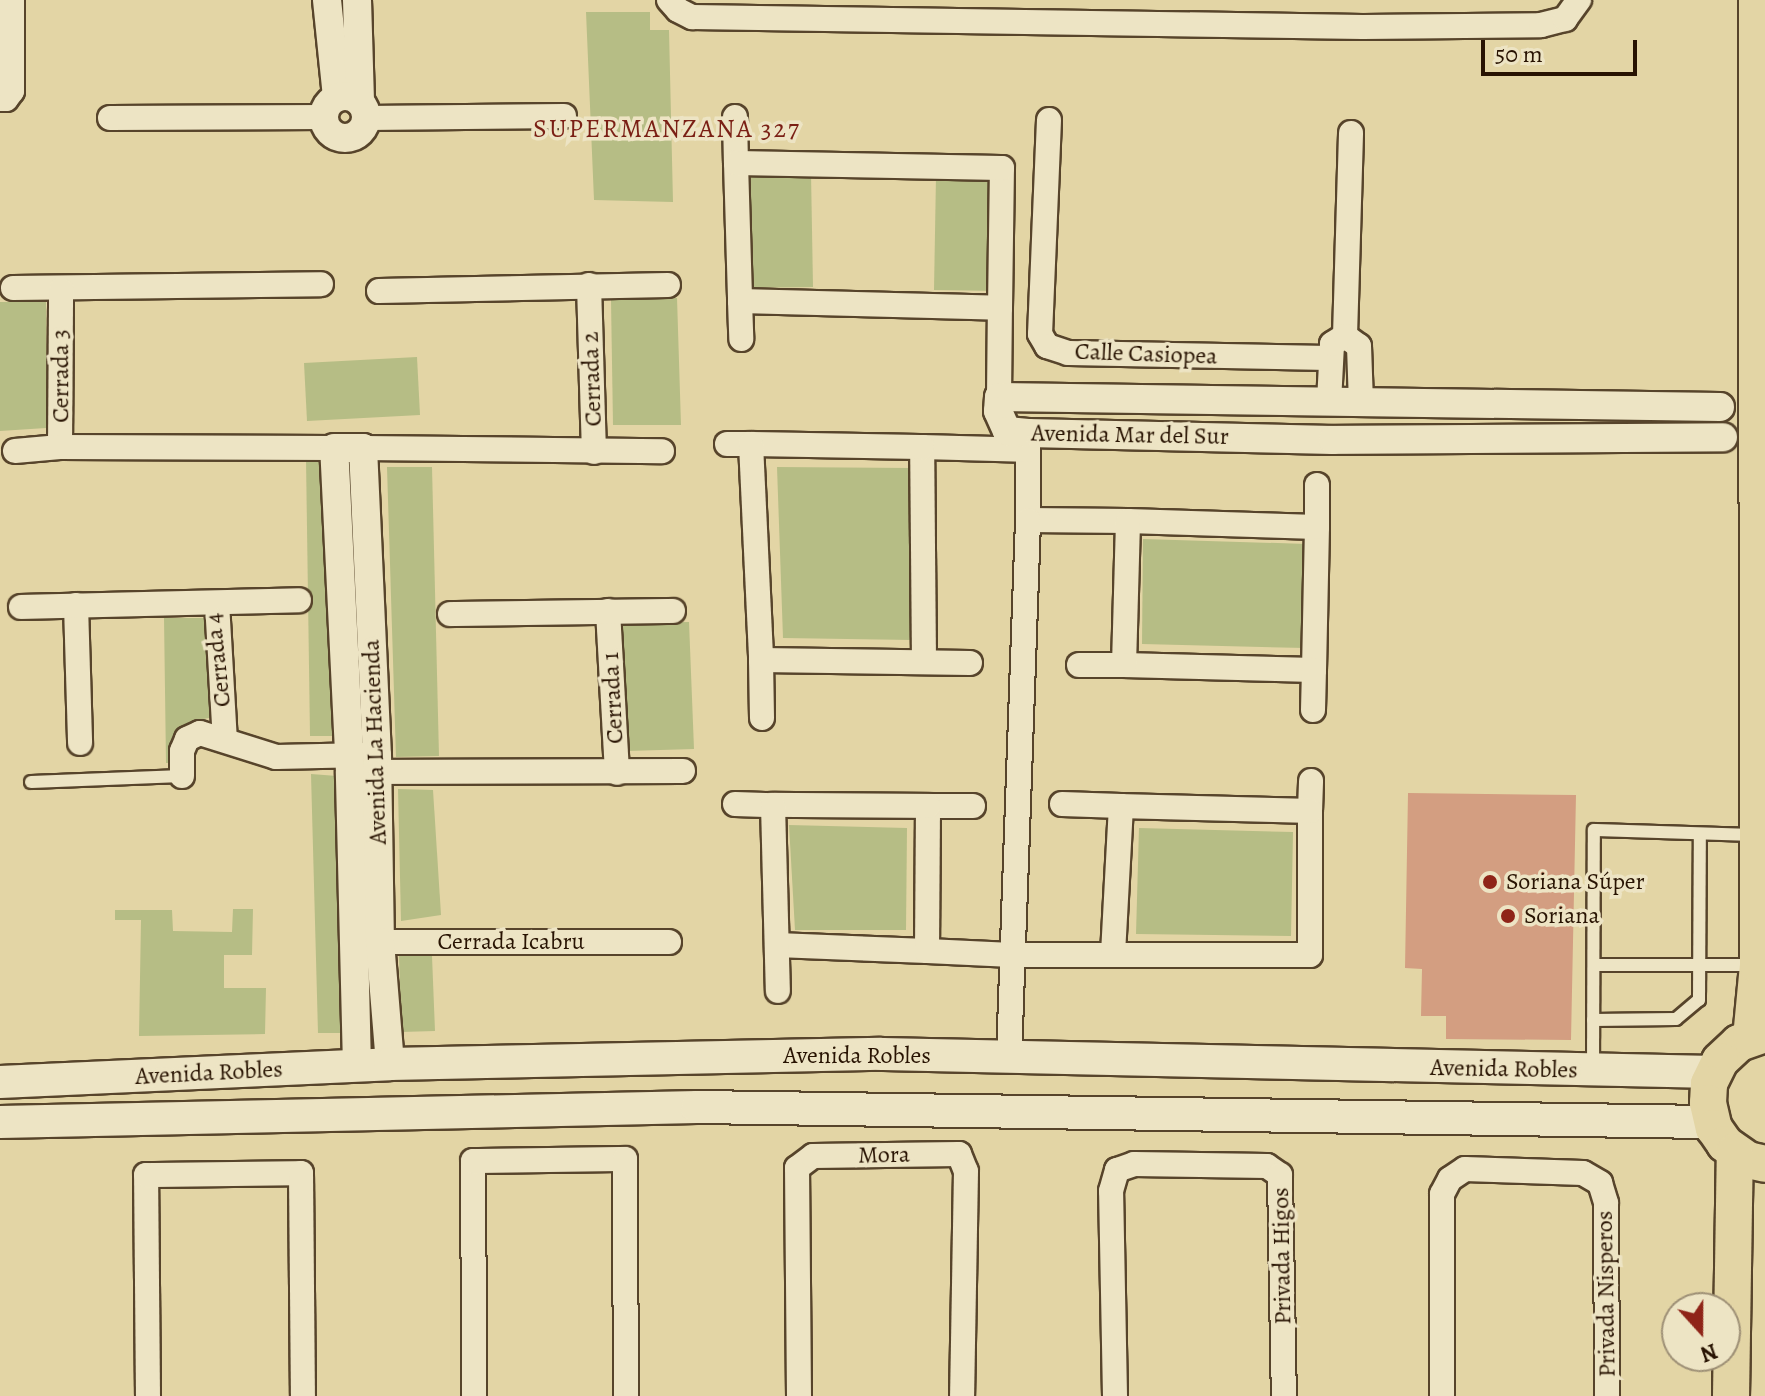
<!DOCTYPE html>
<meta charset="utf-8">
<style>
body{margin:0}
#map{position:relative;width:1765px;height:1396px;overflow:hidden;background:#e3d5a5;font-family:Alegreya,serif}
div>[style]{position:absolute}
.green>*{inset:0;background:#b6bd85}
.building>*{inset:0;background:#d39e81}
.roads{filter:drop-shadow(2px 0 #57442b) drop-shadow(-2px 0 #57442b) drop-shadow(0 2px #57442b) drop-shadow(0 -2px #57442b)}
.service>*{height:12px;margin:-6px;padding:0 6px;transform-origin:6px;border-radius:6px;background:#ede4c4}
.minor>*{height:24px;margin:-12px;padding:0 12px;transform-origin:12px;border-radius:12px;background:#ede4c4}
.tertiary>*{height:28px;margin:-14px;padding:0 14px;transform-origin:14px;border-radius:14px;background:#ede4c4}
.tertiary>.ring{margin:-14px;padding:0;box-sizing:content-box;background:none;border:28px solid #ede4c4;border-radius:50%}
.secondary>*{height:32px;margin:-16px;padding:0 16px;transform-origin:16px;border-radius:16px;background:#ede4c4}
.primary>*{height:36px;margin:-18px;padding:0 18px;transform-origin:18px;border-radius:18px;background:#e3d5a5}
.dots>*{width:22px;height:22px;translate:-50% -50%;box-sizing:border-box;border:4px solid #ede4c4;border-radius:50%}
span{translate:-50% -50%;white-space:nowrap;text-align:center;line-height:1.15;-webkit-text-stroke:7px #ede4c4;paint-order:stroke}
.street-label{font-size:24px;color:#281302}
.poi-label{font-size:24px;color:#281302}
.left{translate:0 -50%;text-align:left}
.neighbourhood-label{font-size:26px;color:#7a1f14;letter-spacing:2px}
.north{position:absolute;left:1661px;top:1292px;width:80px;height:80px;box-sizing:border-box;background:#ede4c4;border:2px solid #9e9076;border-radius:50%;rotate:159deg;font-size:22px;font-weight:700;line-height:32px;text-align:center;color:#281302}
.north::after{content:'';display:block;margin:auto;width:28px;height:36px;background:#8f2418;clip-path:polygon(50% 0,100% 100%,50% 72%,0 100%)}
.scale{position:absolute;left:1481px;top:40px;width:156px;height:36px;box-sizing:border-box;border:4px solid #281302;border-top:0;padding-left:10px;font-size:24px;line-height:28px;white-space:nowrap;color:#281302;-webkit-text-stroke:6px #ede4c4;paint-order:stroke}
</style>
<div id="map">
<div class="green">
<i style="clip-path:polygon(586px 12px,650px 12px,650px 30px,669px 30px,673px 202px,594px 200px)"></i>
<i style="clip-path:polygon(811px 173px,813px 287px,751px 288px,749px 174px)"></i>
<i style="clip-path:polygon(936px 176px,1001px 177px,999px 291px,934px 290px)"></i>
<i style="clip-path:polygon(677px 298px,681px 425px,613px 425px,611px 300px)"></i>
<i style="clip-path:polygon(0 302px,46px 302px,46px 428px,0 431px)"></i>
<i style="clip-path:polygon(417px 357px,420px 415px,307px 421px,304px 363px)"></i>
<i style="clip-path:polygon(306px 458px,332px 458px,339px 736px,310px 736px)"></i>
<i style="clip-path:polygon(432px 467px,439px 756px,396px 757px,387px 467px)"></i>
<i style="clip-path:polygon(777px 467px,911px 468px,912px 640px,783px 638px)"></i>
<i style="clip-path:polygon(1143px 539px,1307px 544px,1305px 648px,1142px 644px)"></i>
<i style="clip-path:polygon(164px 618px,212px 618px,215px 717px,191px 721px,178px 730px,170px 749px,170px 763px,166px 763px)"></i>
<i style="clip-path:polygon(689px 622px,694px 749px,627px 751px,622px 623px)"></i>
<i style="clip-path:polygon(311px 774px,337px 776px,353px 1033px,318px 1033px)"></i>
<i style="clip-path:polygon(398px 789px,433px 790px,441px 915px,401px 921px)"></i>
<i style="clip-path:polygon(789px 825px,907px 828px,906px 930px,795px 930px)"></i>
<i style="clip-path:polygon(1139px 828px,1293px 832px,1291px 936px,1136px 934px)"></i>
<i style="clip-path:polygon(233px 909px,253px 909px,252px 955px,224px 955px,224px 988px,266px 988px,265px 1034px,139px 1036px,141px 920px,115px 920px,115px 910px,172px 910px,173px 931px,232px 932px)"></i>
<i style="clip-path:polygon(399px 955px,432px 956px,435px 1031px,401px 1032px)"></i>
</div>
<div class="building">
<i style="clip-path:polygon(1408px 793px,1576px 795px,1571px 1040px,1446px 1039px,1446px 1016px,1421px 1016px,1422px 969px,1405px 968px)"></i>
</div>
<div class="roads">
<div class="service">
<i style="left:31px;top:782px;width:151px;rotate:-2.3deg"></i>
<i style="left:1594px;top:965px;width:161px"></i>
<i style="left:1593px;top:1020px;width:83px;rotate:-0.7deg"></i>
<i style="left:1676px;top:1019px;width:30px;rotate:-40deg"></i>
<i style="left:1699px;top:1000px;width:166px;rotate:-89.7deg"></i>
<i style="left:1593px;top:1067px;width:237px;rotate:-89.8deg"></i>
<i style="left:1594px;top:830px;width:161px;rotate:1.8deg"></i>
</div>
<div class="minor">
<i style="left:669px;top:0;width:13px;rotate:48deg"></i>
<i style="left:678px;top:10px;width:16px;rotate:27deg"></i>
<i style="left:692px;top:17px;width:671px;rotate:0.85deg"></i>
<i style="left:1363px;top:27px;width:178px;rotate:-0.6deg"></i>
<i style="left:1541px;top:25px;width:25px;rotate:-14deg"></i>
<i style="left:1565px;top:19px;width:24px;rotate:-54deg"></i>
<i style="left:0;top:99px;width:6px"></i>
<i style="left:6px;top:99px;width:10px;rotate:-53deg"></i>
<i style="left:12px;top:91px;width:91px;rotate:-90deg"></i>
<i style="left:735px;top:117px;width:46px;rotate:88.8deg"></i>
<i style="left:736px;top:163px;width:138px;rotate:88.3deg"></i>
<i style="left:740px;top:301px;width:260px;rotate:1.5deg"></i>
<i style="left:1000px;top:308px;width:140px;rotate:-89.2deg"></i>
<i style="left:1002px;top:168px;width:266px;rotate:-178.9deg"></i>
<i style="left:110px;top:118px;width:213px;rotate:-0.3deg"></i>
<i style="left:367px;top:118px;width:197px;rotate:-0.6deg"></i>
<i style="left:1049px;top:120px;width:214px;rotate:92.4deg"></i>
<i style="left:1040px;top:334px;width:14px;rotate:60deg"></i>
<i style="left:1047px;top:346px;width:22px;rotate:18deg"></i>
<i style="left:1068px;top:353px;width:261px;rotate:1.1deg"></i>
<i style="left:589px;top:285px;width:167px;rotate:88.3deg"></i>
<i style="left:13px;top:288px;width:308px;rotate:-0.7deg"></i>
<i style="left:379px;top:291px;width:289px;rotate:-1.2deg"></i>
<i style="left:740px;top:301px;width:38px;rotate:88deg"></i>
<i style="left:1345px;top:336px;width:203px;rotate:-88.3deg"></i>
<i style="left:999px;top:397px;width:89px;rotate:-89.4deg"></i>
<i style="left:1329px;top:402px;width:58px;rotate:-87deg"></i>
<i style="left:1332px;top:344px;width:15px;rotate:-32deg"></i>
<i style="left:1345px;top:336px;width:17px;rotate:36deg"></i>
<i style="left:1359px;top:346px;width:56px;rotate:88deg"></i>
<i style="left:1028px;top:433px;width:87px;rotate:90deg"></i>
<i style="left:1028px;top:520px;width:100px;rotate:0.6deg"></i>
<i style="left:1128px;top:521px;width:189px;rotate:1.8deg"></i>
<i style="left:1317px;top:527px;width:143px;rotate:91.2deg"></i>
<i style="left:1314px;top:670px;width:190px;rotate:-178.5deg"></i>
<i style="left:1124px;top:665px;width:144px;rotate:-88.4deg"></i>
<i style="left:727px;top:444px;width:24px"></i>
<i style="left:60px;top:447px;width:157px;rotate:-89.6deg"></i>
<i style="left:922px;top:447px;width:105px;rotate:1.6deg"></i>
<i style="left:363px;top:448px;width:299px;rotate:0.6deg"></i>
<i style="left:15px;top:451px;width:45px;rotate:-5.1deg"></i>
<i style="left:60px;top:447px;width:274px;rotate:0.2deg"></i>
<i style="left:1317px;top:527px;width:42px;rotate:-90deg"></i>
<i style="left:217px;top:603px;width:137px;rotate:86.7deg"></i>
<i style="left:76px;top:605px;width:138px;rotate:88.3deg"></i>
<i style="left:21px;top:607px;width:278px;rotate:-1.4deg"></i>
<i style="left:608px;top:611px;width:162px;rotate:86.8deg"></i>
<i style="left:450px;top:614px;width:223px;rotate:-0.8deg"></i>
<i style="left:761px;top:660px;width:58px;rotate:89deg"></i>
<i style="left:924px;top:661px;width:214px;rotate:-90.5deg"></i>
<i style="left:922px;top:447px;width:171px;rotate:-179deg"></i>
<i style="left:751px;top:444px;width:216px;rotate:87.3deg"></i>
<i style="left:761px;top:660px;width:209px;rotate:0.8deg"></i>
<i style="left:1079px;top:665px;width:45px"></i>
<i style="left:1313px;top:710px;width:40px;rotate:-88.6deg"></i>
<i style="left:361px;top:772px;width:322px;rotate:-0.2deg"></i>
<i style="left:182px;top:776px;width:25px;rotate:-90deg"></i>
<i style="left:182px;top:751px;width:13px;rotate:-67deg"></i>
<i style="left:187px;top:739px;width:14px;rotate:-25deg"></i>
<i style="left:200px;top:733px;width:80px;rotate:17.5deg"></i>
<i style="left:276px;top:757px;width:90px;rotate:-1.3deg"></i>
<i style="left:735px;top:804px;width:38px;rotate:2deg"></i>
<i style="left:1062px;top:804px;width:59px;rotate:1.9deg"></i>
<i style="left:928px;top:806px;width:45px"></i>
<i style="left:1310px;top:811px;width:30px;rotate:-88deg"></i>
<i style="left:364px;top:942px;width:305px"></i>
<i style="left:777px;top:945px;width:150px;rotate:2.3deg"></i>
<i style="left:927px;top:951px;width:145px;rotate:-89.6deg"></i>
<i style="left:928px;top:806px;width:155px;rotate:-179.6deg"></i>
<i style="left:773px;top:805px;width:186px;rotate:88.5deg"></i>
<i style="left:927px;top:951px;width:85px;rotate:2.7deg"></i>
<i style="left:1012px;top:955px;width:298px"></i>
<i style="left:1310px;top:955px;width:144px;rotate:-90deg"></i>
<i style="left:1310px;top:811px;width:189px;rotate:-178.5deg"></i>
<i style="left:1121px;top:806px;width:149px;rotate:93.1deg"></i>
<i style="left:1009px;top:1057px;width:537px;rotate:-87.97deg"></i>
<i style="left:148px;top:1396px;width:221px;rotate:-90.5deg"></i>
<i style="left:146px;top:1175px;width:155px;rotate:-0.7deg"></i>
<i style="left:301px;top:1173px;width:223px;rotate:89.5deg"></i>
<i style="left:474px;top:1396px;width:235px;rotate:-90.2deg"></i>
<i style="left:473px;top:1161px;width:152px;rotate:-0.8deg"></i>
<i style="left:625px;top:1159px;width:237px;rotate:89.8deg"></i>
<i style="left:799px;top:1396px;width:228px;rotate:-90.5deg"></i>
<i style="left:797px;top:1168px;width:20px;rotate:-37deg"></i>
<i style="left:813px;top:1156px;width:146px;rotate:-0.8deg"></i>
<i style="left:959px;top:1154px;width:18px;rotate:68deg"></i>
<i style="left:966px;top:1171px;width:225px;rotate:91deg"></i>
<i style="left:1115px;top:1396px;width:205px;rotate:-91.1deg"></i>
<i style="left:1111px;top:1191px;width:22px;rotate:-74deg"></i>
<i style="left:1117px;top:1170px;width:18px;rotate:-19deg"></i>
<i style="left:1134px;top:1164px;width:133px;rotate:0.9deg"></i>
<i style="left:1267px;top:1166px;width:16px;rotate:35deg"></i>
<i style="left:1280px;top:1175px;width:221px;rotate:89deg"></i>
<i style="left:1442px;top:1396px;width:202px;rotate:-90deg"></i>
<i style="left:1442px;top:1194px;width:17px;rotate:-62deg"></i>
<i style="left:1450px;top:1179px;width:18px;rotate:-34deg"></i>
<i style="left:1465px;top:1169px;width:118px;rotate:1.9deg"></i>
<i style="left:1583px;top:1173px;width:20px;rotate:30deg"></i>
<i style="left:1600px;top:1183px;width:21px;rotate:73deg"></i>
<i style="left:1606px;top:1203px;width:193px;rotate:89.7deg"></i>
</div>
<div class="tertiary">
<i style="left:327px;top:0;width:98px;rotate:84.1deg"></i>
<i style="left:357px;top:0;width:102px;rotate:88.3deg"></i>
<i class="ring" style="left:324px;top:96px;width:14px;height:14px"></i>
<i style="left:1720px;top:407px;width:721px;rotate:-179.21deg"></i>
<i style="left:999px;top:397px;width:14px;rotate:94deg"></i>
<i style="left:998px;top:411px;width:22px;rotate:66deg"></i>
<i style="left:1007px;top:431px;width:21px;rotate:5deg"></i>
<i style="left:1028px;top:433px;width:305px;rotate:1.3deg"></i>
<i style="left:1333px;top:440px;width:390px;rotate:-0.4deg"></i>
<i style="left:357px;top:1066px;width:294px;rotate:-91.4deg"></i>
<i style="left:350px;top:772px;width:324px;rotate:-92.8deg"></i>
<i style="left:334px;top:448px;width:29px"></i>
<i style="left:363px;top:448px;width:307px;rotate:87.4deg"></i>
<i style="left:377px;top:755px;width:187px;rotate:89.1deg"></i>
<i style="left:380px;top:942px;width:122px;rotate:85.3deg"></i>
</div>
<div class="secondary">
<i style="left:0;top:1082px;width:390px;rotate:-2.6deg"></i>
<i style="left:390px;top:1064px;width:491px;rotate:-1.2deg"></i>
<i style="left:881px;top:1054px;width:833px;rotate:1.24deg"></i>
<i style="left:0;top:1122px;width:697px;rotate:-1.23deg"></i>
<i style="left:697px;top:1107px;width:1015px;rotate:0.85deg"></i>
</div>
<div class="primary">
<i style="left:1765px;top:1034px;width:28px;rotate:161deg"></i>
<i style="left:1739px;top:1043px;width:26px;rotate:137deg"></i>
<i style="left:1720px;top:1061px;width:25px;rotate:116deg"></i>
<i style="left:1709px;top:1084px;width:19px;rotate:93deg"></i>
<i style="left:1708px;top:1103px;width:26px;rotate:77deg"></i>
<i style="left:1714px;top:1128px;width:19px;rotate:55deg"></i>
<i style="left:1725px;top:1144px;width:28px;rotate:35deg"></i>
<i style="left:1748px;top:1160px;width:17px;rotate:13deg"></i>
<i style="left:1751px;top:1038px;width:73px;rotate:-84.5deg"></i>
<i style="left:1758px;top:965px;width:965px;rotate:-90.06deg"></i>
<i style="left:1731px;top:1396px;width:244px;rotate:-89.1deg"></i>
</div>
</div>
<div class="dots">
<i style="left:1490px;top:882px;background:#8f2418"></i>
<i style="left:1508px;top:916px;background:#8f2418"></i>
</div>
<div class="street-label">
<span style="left:1146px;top:354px;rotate:2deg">Calle Casiopea</span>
<span style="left:61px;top:376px;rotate:-90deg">Cerrada 3</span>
<span style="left:592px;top:379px;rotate:-92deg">Cerrada 2</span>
<span style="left:1130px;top:435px;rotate:1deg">Avenida Mar del Sur</span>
<span style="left:218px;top:660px;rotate:-96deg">Cerrada 4</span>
<span style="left:613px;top:698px;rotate:-93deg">Cerrada 1</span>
<span style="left:375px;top:742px;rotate:-92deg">Avenida La Hacienda</span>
<span style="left:511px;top:942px">Cerrada Icabru</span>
<span style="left:857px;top:1056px">Avenida Robles</span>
<span style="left:1504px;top:1069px;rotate:1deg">Avenida Robles</span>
<span style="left:209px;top:1073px;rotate:-3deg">Avenida Robles</span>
<span style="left:884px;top:1155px;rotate:-1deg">Mora</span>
<span style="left:1282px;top:1256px;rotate:-91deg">Privada Higos</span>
<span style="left:1606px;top:1294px;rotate:-91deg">Privada Nisperos</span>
</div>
<div class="poi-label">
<span class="left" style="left:1506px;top:882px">Soriana Súper</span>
<span class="left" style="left:1524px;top:916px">Soriana</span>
</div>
<div class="neighbourhood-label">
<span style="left:667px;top:129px">SUPERMANZANA 327</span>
</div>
<div class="north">N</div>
<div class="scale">50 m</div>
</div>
